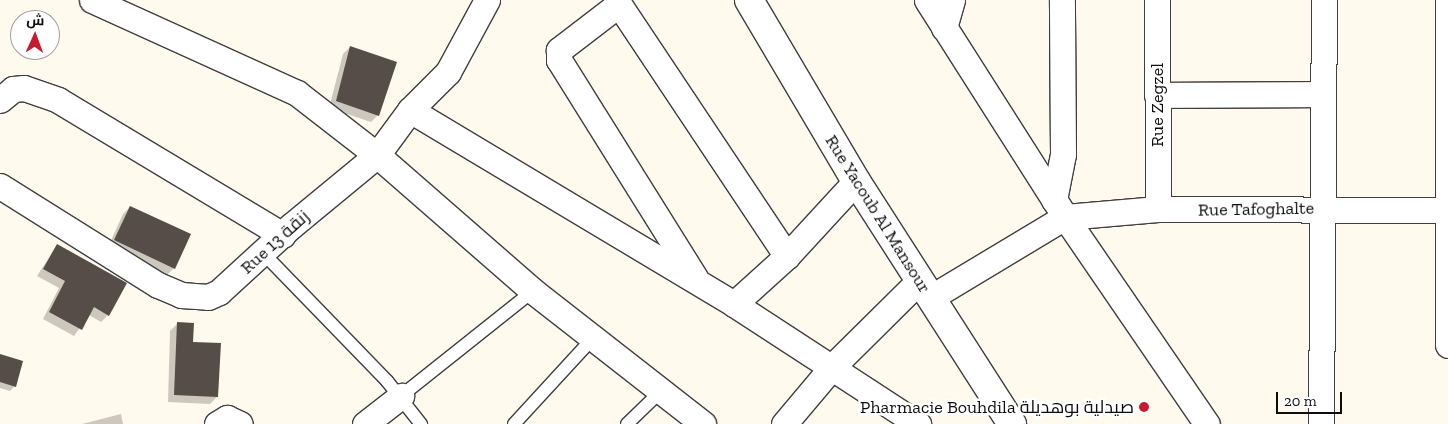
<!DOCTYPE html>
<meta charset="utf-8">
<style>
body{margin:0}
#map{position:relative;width:1448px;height:424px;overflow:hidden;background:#fffaed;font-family:"Zilla Slab",Cairo,serif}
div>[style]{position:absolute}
.shadow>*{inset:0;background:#0003}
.building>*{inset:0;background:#564d48}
.roads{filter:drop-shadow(1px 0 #404040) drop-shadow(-1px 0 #404040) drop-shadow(0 1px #404040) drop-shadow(0 -1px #404040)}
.service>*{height:12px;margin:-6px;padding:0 6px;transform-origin:6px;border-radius:6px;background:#fff}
.minor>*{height:25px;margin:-12.5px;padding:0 12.5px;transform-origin:12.5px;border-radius:12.5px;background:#fff}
.tertiary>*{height:28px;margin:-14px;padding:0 14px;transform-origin:14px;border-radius:14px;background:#fff}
.dots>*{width:14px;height:14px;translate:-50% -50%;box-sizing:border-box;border:2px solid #fff;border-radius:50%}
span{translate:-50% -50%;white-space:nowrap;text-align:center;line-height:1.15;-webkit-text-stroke:5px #fff;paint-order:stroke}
.street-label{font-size:18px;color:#0d0d0d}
.poi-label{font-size:18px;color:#0d0d0d}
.right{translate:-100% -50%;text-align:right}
.north{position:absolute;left:10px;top:10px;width:50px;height:50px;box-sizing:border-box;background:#fff;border:1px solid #9e9e9e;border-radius:50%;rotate:2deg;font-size:14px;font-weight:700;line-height:20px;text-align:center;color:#0d0d0d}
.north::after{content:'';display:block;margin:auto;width:18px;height:22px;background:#c71b2f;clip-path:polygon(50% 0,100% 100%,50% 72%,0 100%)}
.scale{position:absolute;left:1276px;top:392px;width:66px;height:22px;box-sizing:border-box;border:2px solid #0d0d0d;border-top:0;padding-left:6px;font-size:15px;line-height:18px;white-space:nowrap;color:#0d0d0d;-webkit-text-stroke:4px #fff;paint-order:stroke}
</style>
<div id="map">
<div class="shadow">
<i style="clip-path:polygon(350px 47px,378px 115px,371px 122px,329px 108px,343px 54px)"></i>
<i style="clip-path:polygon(130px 207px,174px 268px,167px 275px,108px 247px,123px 214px)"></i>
<i style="clip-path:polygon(57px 245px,108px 315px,101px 322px,89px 315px,74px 336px,43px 319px,59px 288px,37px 276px)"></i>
<i style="clip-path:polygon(177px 324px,192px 343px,217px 397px,210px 404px,168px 402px,170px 331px)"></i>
<i style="clip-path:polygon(0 355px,15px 386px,10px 391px,0 388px)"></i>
<i style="clip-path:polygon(121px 414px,123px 424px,82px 424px)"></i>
</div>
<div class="building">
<i style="clip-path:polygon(350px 46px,397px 62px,379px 116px,336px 101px)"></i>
<i style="clip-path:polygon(130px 206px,191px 234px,175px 269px,114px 240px)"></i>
<i style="clip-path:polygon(57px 244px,127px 283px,109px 316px,94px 307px,82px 330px,49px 312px,65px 281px,43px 269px)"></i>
<i style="clip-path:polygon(177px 322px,194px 323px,193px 342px,221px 343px,218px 397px,174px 395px)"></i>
<i style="clip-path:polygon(0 354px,23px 361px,16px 387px,0 382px)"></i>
</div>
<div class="roads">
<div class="service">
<i style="left:264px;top:254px;width:177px;rotate:45.9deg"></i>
<i style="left:387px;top:381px;width:55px;rotate:51.7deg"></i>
<i style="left:401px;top:396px;width:169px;rotate:-38.5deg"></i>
<i style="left:514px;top:424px;width:118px;rotate:-47.4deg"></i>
<i style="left:627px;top:424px;width:46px;rotate:-44.1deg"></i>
</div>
<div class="minor">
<i style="left:92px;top:0;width:225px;rotate:24.4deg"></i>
<i style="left:297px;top:93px;width:101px;rotate:37.8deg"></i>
<i style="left:377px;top:155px;width:207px;rotate:41.1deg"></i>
<i style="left:533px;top:291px;width:216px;rotate:38deg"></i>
<i style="left:616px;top:0;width:308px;rotate:56.3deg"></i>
<i style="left:927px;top:0;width:257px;rotate:57.5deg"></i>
<i style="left:1065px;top:217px;width:251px;rotate:55.6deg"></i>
<i style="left:1157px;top:0;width:209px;rotate:89.7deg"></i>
<i style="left:1448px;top:0;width:345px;rotate:90deg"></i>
<i style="left:619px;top:4px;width:76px;rotate:142.5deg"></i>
<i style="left:559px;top:50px;width:10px;rotate:90deg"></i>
<i style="left:559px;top:60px;width:257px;rotate:58deg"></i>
<i style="left:944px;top:28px;width:29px;rotate:-74deg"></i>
<i style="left:1157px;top:95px;width:166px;rotate:-0.3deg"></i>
<i style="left:0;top:100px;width:17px;rotate:-40deg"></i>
<i style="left:13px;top:89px;width:11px;rotate:-5deg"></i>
<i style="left:24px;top:88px;width:36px;rotate:19deg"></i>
<i style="left:58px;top:100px;width:262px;rotate:31deg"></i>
<i style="left:410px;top:110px;width:378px;rotate:30.9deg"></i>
<i style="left:734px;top:304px;width:220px;rotate:33.1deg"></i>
<i style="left:0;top:186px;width:186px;rotate:32.1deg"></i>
<i style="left:158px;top:285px;width:25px;rotate:23deg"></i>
<i style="left:181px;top:295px;width:27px;rotate:4deg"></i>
<i style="left:208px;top:297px;width:12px;rotate:-24deg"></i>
<i style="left:219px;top:292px;width:98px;rotate:-42.5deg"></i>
<i style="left:291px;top:226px;width:112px;rotate:-39.5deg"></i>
<i style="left:377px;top:155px;width:56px;rotate:-53.7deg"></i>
<i style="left:410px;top:110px;width:54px;rotate:-45deg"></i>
<i style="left:448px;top:72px;width:82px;rotate:-61.6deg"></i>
<i style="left:1054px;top:200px;width:47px;rotate:-78.9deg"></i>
<i style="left:1063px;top:154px;width:154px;rotate:-90.4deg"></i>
<i style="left:930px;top:298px;width:157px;rotate:-31deg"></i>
<i style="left:1065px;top:217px;width:93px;rotate:-4.9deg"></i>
<i style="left:1158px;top:209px;width:290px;rotate:0.2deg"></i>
<i style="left:734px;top:304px;width:72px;rotate:-42.2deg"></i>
<i style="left:787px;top:256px;width:102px;rotate:-47.4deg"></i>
<i style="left:217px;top:424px;width:12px;rotate:-31deg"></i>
<i style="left:227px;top:418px;width:14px;rotate:25deg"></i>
<i style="left:365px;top:424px;width:46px;rotate:-37.9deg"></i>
<i style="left:784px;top:424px;width:75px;rotate:-49.9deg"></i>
<i style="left:832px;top:367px;width:122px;rotate:-44.7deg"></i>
<i style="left:1321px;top:424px;width:424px;rotate:-89.6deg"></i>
</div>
<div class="tertiary">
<i style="left:749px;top:0;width:210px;rotate:59.4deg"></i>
<i style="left:856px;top:181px;width:289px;rotate:57.3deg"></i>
</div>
</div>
<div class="dots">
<i style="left:1144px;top:407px;background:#c71b2f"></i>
</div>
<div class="street-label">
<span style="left:1157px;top:105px;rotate:-90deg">Rue Zegzel</span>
<span style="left:1256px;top:209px;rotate:-1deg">Rue Tafoghalte</span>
<span style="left:878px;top:214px;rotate:58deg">Rue Yacoub Al Mansour</span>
<span style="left:275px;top:242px;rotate:-42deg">Rue 13 زنقة</span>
</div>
<div class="poi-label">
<span class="right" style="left:1134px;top:407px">Pharmacie Bouhdila صيدلية بوهديلة</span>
</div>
<div class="north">ش</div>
<div class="scale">20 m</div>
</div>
